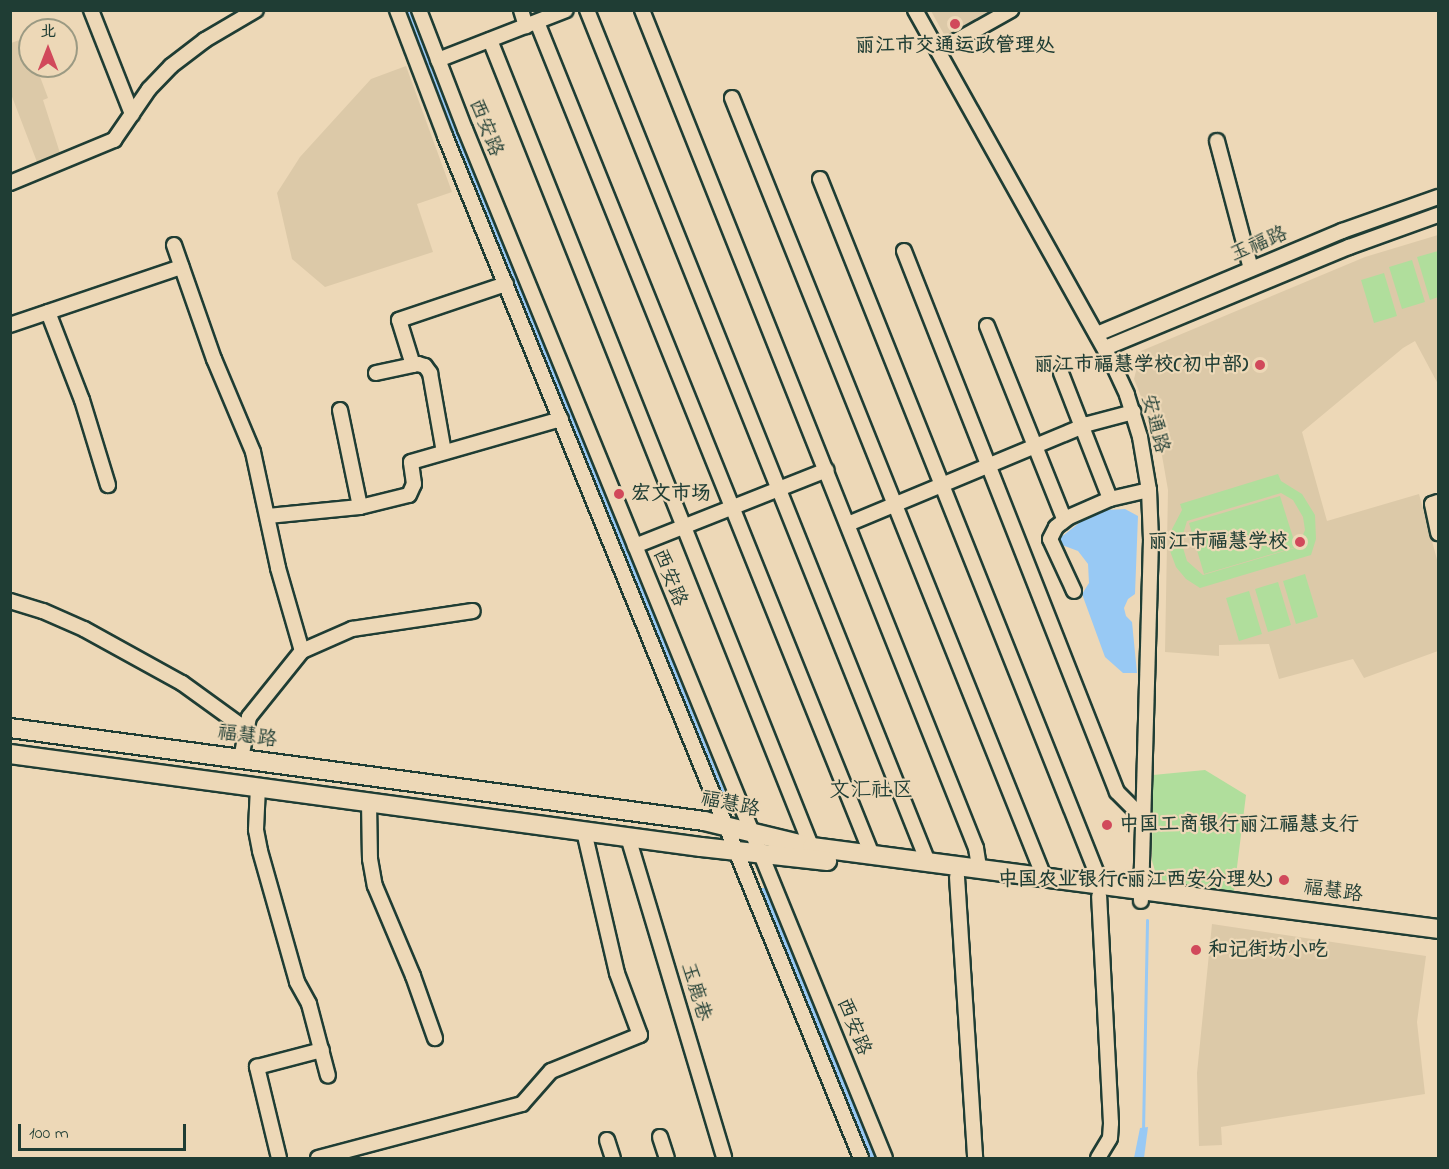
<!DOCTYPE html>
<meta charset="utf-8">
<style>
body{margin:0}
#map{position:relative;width:1449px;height:1169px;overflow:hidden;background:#edd8b7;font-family:"Indie Flower","LXGW WenKai TC",sans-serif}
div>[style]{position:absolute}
.built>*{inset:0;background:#dcc9a8}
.green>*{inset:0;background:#b0de9c}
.water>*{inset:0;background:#98c9f4}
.stream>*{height:3px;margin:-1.5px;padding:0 1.5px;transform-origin:1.5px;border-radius:1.5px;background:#98c9f4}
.roads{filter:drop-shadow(2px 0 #1f3d34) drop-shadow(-2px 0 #1f3d34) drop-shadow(0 2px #1f3d34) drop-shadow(0 -2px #1f3d34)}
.minor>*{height:14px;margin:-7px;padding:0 7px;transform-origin:7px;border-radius:7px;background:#edd8b7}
.major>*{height:18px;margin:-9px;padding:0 9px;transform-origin:9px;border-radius:9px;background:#edd8b7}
.dots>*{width:16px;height:16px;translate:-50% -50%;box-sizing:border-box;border:3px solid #edd8b7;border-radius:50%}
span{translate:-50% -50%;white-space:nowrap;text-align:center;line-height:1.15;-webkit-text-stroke:4.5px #edd8b7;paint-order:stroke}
.poi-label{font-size:20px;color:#1f3d34;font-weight:700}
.right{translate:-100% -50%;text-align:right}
.left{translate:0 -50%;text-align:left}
.street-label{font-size:20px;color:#1f3d34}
.neighbourhood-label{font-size:21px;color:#1f3d34}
.frame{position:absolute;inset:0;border:12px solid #1f3d34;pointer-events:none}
.north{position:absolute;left:18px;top:18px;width:60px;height:60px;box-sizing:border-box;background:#edd8b7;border:2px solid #9b9a83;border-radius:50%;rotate:0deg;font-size:16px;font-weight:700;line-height:24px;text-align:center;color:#1f3d34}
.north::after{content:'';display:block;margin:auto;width:21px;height:27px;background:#d1495b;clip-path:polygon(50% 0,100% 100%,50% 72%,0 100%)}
.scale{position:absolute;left:18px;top:1124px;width:168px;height:27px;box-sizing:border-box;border:3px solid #1f3d34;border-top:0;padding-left:8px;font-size:18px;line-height:21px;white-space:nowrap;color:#1f3d34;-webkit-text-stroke:4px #edd8b7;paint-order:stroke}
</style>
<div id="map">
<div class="built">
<i style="clip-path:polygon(931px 11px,998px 11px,946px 38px)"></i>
<i style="clip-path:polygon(25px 38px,30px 51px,30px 66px,36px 66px,48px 98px,43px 100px,60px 153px,37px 162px,11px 94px,11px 43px)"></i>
<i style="clip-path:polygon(406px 66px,452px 192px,417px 204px,433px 252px,325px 287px,292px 259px,277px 193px,300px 157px,371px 79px)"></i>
<i style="clip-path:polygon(1438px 235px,1438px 384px,1415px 341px,1403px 348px,1302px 432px,1327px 521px,1419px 494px,1438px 563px,1438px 651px,1364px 678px,1353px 659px,1279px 679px,1269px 644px,1219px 645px,1219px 656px,1165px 652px,1168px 490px,1160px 444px,1134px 379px,1141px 351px,1365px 257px)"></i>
<i style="clip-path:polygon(1212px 924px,1426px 956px,1417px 1022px,1425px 1094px,1221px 1127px,1222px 1145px,1199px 1146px,1197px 1073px)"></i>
</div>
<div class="green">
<i style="clip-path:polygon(1438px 251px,1438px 297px,1430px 300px,1417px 257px)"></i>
<i style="clip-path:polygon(1412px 260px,1425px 302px,1402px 309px,1389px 267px)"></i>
<i style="clip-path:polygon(1384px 273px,1397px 316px,1374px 323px,1361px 280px)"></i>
<i style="clip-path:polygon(evenodd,1278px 474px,1281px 481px,1302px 494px,1315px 515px,1316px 539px,1311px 555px,1200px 588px,1186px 579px,1176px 567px,1170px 551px,1170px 533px,1182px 510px,1180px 504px,1278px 474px,1281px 493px,1293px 500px,1303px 517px,1305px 530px,1298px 547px,1203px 575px,1187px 561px,1181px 541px,1187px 521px,1281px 493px)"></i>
<i style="clip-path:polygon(1280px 496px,1296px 547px,1204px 574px,1189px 523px)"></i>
<i style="clip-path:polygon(1305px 574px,1318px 617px,1296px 624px,1283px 581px)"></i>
<i style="clip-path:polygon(1278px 582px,1291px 625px,1268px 632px,1255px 589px)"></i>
<i style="clip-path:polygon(1249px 591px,1262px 634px,1239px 641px,1226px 598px)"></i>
<i style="clip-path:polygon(1205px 770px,1246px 795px,1234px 891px,1164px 882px,1156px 874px,1152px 861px,1153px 775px)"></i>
</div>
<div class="water">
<i style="clip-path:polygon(405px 11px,412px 11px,445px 99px,725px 792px,717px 791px,439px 101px)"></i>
<i style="clip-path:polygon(1125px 509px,1138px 516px,1135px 594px,1128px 599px,1124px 608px,1126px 616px,1132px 622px,1137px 673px,1123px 673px,1105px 657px,1082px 594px,1089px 583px,1088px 564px,1078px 551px,1062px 545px,1060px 538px,1088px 516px,1106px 510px)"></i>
<i style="clip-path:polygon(755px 888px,766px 888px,876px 1158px,865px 1158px)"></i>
<i style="clip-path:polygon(1148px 1127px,1144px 1158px,1134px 1158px,1140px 1128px)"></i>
</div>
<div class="stream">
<i style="left:1143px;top:1131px;width:211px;rotate:-88.9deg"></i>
</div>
<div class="roads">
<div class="minor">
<i style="left:91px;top:10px;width:112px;rotate:68.5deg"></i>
<i style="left:397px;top:10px;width:135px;rotate:69.1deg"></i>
<i style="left:445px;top:136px;width:1103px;rotate:67.85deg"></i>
<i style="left:419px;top:10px;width:128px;rotate:68.9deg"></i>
<i style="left:465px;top:129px;width:1111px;rotate:67.8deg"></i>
<i style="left:521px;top:10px;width:17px;rotate:73deg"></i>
<i style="left:587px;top:10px;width:918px;rotate:68.19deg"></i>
<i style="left:642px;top:10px;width:902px;rotate:68.27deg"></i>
<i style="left:976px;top:848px;width:20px;rotate:81deg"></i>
<i style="left:915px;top:10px;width:401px;rotate:60.8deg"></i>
<i style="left:1111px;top:360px;width:38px;rotate:65deg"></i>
<i style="left:1127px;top:395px;width:44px;rotate:72.8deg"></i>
<i style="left:1140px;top:437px;width:54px;rotate:80.4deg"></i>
<i style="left:1149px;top:490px;width:50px;rotate:87.7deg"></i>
<i style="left:1151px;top:540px;width:361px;rotate:91.6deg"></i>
<i style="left:537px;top:22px;width:898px;rotate:68.09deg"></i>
<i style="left:490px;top:40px;width:868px;rotate:68.28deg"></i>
<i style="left:938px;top:51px;width:84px;rotate:-29.3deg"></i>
<i style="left:438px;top:60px;width:137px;rotate:-21.3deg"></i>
<i style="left:732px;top:98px;width:839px;rotate:68.17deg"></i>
<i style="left:1217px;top:141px;width:132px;rotate:75.1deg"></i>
<i style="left:820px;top:179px;width:759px;rotate:68.27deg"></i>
<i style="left:10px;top:183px;width:113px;rotate:-22.5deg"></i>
<i style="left:114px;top:140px;width:62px;rotate:-55.5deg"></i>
<i style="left:149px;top:89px;width:32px;rotate:-46deg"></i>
<i style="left:171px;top:66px;width:43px;rotate:-37.4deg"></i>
<i style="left:205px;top:40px;width:59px;rotate:-30.5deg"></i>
<i style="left:174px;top:245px;width:121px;rotate:70.7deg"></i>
<i style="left:214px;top:359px;width:101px;rotate:67.2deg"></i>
<i style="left:253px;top:452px;width:119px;rotate:77.8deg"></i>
<i style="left:278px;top:568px;width:86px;rotate:73.9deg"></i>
<i style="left:302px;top:651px;width:85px;rotate:128.8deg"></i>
<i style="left:249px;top:717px;width:43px;rotate:100.8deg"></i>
<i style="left:904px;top:251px;width:581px;rotate:68.51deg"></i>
<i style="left:1117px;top:792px;width:37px;rotate:45deg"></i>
<i style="left:48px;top:312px;width:94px;rotate:68.9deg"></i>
<i style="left:82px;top:400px;width:89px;rotate:73deg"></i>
<i style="left:10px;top:325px;width:181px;rotate:-18.7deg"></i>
<i style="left:987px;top:326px;width:208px;rotate:68.2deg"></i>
<i style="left:1097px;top:334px;width:266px;rotate:-22.8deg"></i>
<i style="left:1342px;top:231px;width:102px;rotate:-19.5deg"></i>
<i style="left:1105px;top:348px;width:264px;rotate:-22.5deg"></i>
<i style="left:1349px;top:247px;width:95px;rotate:-19.8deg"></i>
<i style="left:413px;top:365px;width:47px;rotate:-107.3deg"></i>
<i style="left:399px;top:320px;width:113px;rotate:-18.6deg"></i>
<i style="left:376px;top:373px;width:43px;rotate:-12.1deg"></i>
<i style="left:418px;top:364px;width:7px;rotate:16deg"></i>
<i style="left:425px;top:366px;width:9px;rotate:54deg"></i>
<i style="left:430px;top:373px;width:80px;rotate:80deg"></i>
<i style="left:1061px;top:373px;width:135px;rotate:68.7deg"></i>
<i style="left:340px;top:410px;width:99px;rotate:78.3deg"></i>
<i style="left:1438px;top:502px;width:6px;rotate:162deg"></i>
<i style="left:1432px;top:504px;width:30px;rotate:78deg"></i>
<i style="left:268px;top:516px;width:92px;rotate:-5.6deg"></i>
<i style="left:360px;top:507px;width:50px;rotate:-13.8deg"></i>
<i style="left:409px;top:495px;width:12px;rotate:-66deg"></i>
<i style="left:414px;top:484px;width:22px;rotate:-98deg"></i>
<i style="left:411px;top:462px;width:156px;rotate:-16deg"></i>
<i style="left:848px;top:524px;width:260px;rotate:-22.6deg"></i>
<i style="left:1088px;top:424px;width:47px;rotate:-14.9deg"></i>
<i style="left:635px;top:546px;width:206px;rotate:-21.6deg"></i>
<i style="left:1074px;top:591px;width:57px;rotate:-114.8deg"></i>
<i style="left:1050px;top:539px;width:13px;rotate:-63deg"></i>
<i style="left:1056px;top:527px;width:16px;rotate:-38deg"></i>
<i style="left:1069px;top:517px;width:45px;rotate:-23.7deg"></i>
<i style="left:1110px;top:499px;width:40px;rotate:-13deg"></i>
<i style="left:10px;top:601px;width:34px;rotate:17deg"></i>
<i style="left:43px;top:611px;width:45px;rotate:23.7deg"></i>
<i style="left:84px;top:629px;width:112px;rotate:28.9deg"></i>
<i style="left:182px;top:683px;width:80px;rotate:35.9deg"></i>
<i style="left:302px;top:651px;width:55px;rotate:-23.7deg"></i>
<i style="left:352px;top:629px;width:122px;rotate:-8.5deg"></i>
<i style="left:258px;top:787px;width:43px;rotate:92.7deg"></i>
<i style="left:256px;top:830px;width:21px;rotate:79deg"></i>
<i style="left:260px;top:851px;width:136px;rotate:74.2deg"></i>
<i style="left:297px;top:982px;width:25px;rotate:61deg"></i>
<i style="left:309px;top:1004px;width:74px;rotate:75.2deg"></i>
<i style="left:369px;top:802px;width:57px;rotate:89deg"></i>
<i style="left:370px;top:859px;width:27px;rotate:80deg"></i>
<i style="left:375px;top:886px;width:98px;rotate:67.1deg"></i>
<i style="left:413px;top:976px;width:66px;rotate:70.5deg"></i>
<i style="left:628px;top:837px;width:335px;rotate:73.3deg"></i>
<i style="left:957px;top:877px;width:282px;rotate:86.3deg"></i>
<i style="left:660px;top:1137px;width:22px;rotate:72deg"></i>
<i style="left:607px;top:1140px;width:19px;rotate:72deg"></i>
<i style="left:279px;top:1158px;width:94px;rotate:-103.6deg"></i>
<i style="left:257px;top:1067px;width:67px;rotate:-14.7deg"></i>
<i style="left:318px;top:1158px;width:211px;rotate:-14.8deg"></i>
<i style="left:522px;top:1104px;width:44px;rotate:-48.7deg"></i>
<i style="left:551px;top:1071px;width:96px;rotate:-22deg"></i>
<i style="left:640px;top:1035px;width:66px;rotate:-110.4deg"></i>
<i style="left:617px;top:973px;width:146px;rotate:-103.1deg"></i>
<i style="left:1098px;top:1158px;width:23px;rotate:-59deg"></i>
<i style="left:1110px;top:1138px;width:15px;rotate:-86deg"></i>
<i style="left:1111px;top:1123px;width:227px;rotate:-93deg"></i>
</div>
<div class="major">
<i style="left:10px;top:728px;width:700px;rotate:7.63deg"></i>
<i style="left:704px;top:821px;width:111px;rotate:13.5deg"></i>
<i style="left:812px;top:847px;width:631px;rotate:7.46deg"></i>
<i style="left:10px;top:754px;width:697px;rotate:7.67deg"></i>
<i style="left:701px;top:847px;width:127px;rotate:6.3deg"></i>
</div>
</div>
<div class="dots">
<i style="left:955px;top:24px;background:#d1495b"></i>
<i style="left:1260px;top:365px;background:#d1495b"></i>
<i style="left:619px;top:494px;background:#d1495b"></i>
<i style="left:1300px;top:542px;background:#d1495b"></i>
<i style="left:1107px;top:825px;background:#d1495b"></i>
<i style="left:1284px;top:880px;background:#d1495b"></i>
<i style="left:1196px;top:950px;background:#d1495b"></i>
</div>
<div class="poi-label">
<span style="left:955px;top:46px">丽江市交通运政管理处</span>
<span class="right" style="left:1248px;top:365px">丽江市福慧学校(初中部)</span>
<span class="left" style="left:631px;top:494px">宏文市场</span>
<span class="right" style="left:1288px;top:542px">丽江市福慧学校</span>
<span class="left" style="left:1119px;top:825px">中国工商银行丽江福慧支行</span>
<span class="right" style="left:1272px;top:880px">中国农业银行(丽江西安分理处)</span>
<span class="left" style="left:1208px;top:950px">和记街坊小吃</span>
</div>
<div class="street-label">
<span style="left:485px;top:128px;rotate:68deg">西安路</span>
<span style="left:1259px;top:245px;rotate:-23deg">玉福路</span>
<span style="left:1154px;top:424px;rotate:75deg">安通路</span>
<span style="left:669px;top:578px;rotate:68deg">西安路</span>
<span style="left:247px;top:737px;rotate:8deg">福慧路</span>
<span style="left:730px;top:805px;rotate:12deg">福慧路</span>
<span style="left:1333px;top:892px;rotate:8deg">福慧路</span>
<span style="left:695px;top:992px;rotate:73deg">玉鹿巷</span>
<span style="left:853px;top:1027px;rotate:68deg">西安路</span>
</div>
<div class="neighbourhood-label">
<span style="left:871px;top:791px">文汇社区</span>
</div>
<div class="frame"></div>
<div class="north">北</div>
<div class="scale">100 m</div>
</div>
